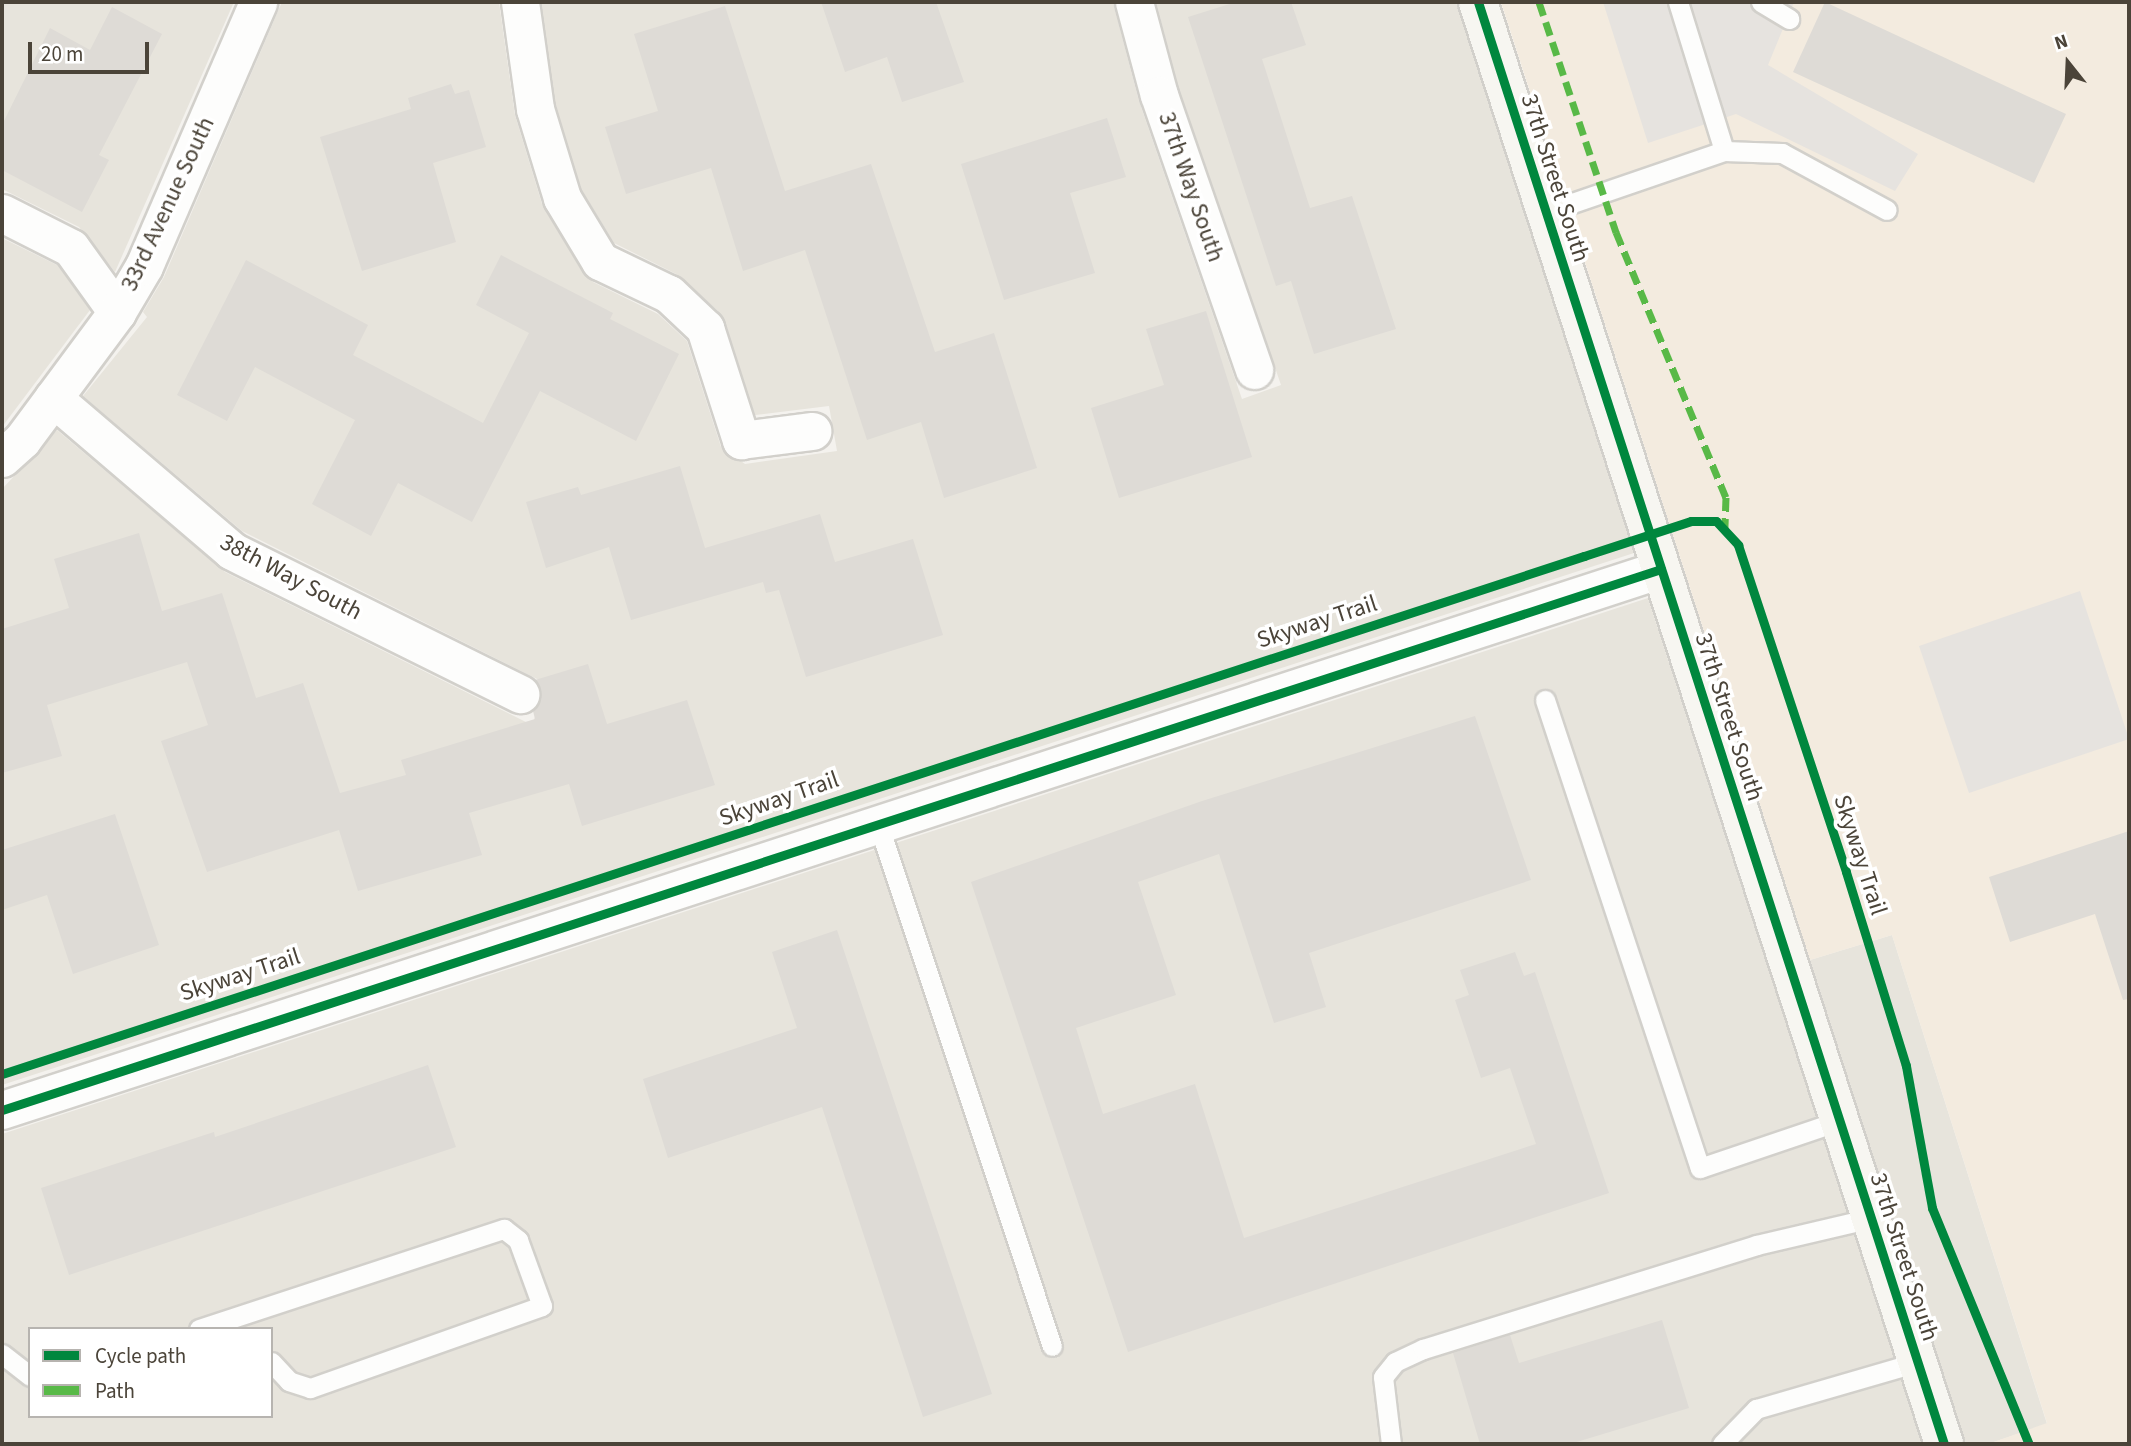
<!DOCTYPE html>
<style>
body{margin:0}
#map{position:relative;width:2131px;height:1446px;overflow:hidden;background:#f4f2ee;font-family:"Source Sans 3",sans-serif}
div>[style]{position:absolute}
.residential>*{inset:0;background:#e7e4dc}
.commercial>*{inset:0;background:#f3ebdf}
.parking>*{inset:0;background:#e6e3df}
.building>*{inset:0;background:#dedbd6}
.roads{filter:drop-shadow(2px 0 #d2d0cb) drop-shadow(-2px 0 #d2d0cb) drop-shadow(0 2px #d2d0cb) drop-shadow(0 -2px #d2d0cb)}
.lane>*{height:19px;margin:-9.5px;padding:0 9.5px;transform-origin:9.5px;border-radius:9.5px;background:#fdfdfc}
.street>*{height:37px;margin:-18.5px;padding:0 18.5px;transform-origin:18.5px;border-radius:18.5px;background:#fdfdfc}
.secondary>*{height:38px;margin:-19px;padding:0 19px;transform-origin:19px;border-radius:19px;background:#f7f6f1}
.quiet>*{height:7px;margin-top:-3.5px;transform-origin:0;background:repeating-linear-gradient(90deg,#58b947 0 14px,transparent 0 21px)}
.cycleway>*{height:9px;margin:-4.5px;padding:0 4.5px;transform-origin:4.5px;border-radius:4.5px;background:#00873e}
span{translate:-50% -50%;white-space:nowrap;text-align:center;line-height:1.15;-webkit-text-stroke:7px #fff;paint-order:stroke}
.street-label{font-size:24px;color:#4b4439}
.frame{position:absolute;inset:0;border:4px solid #4b4439;pointer-events:none}
.legend{position:absolute;left:28px;top:1327px;width:245px;height:91px;box-sizing:border-box;background:#fff;border:2px solid #b7b4b0;margin:0;padding:9px 12px;list-style:none;font-size:21px;color:#4b4439}
.legend li{display:flex;align-items:center;gap:14px;height:35px}
.legend b{width:35px;border:2px solid #b7b4b0}
.north{position:absolute;left:2033px;top:28px;width:70px;height:70px;-webkit-text-stroke:5px #fff;paint-order:stroke;rotate:342deg;font-size:19px;font-weight:700;line-height:28px;text-align:center;color:#4b4439}
.north::after{content:'';display:block;margin:auto;width:24px;height:32px;background:#4b4439;clip-path:polygon(50% 0,100% 100%,50% 72%,0 100%)}
.scale{position:absolute;left:28px;top:42px;width:121px;height:32px;box-sizing:border-box;border:4px solid #4b4439;border-top:0;padding-left:9px;font-size:21px;line-height:24px;white-space:nowrap;color:#4b4439;-webkit-text-stroke:5px #fff;paint-order:stroke}
</style>
<div id="map">
<div class="residential">
<i style="clip-path:polygon(2px 2px,234px 2px,115px 272px,79px 227px,2px 189px)"></i>
<i style="clip-path:polygon(282px 2px,499px 2px,515px 115px,542px 204px,593px 282px,658px 314px,687px 341px,721px 447px,745px 464px,837px 451px,829px 406px,755px 415px,718px 311px,676px 274px,614px 243px,581px 189px,555px 105px,541px 2px,1113px 2px,1139px 101px,1242px 399px,1281px 385px,1179px 90px,1156px 2px,1456px 2px,1634px 553px,2px 1085px,2px 489px,57px 430px,225px 572px,532px 725px,547px 684px,242px 531px,83px 396px,147px 317px,143px 312px,164px 277px)"></i>
<i style="clip-path:polygon(2px 238px,59px 266px,90px 310px,2px 427px)"></i>
<i style="clip-path:polygon(evenodd,1648px 598px,1923px 1444px,2px 1444px,2px 1134px,1648px 598px,30px 1329px,271px 1329px,271px 1416px,30px 1416px,30px 1329px)"></i>
<i style="clip-path:polygon(1892px 935px,2047px 1424px,1988px 1444px,1966px 1444px,1810px 960px)"></i>
</div>
<div class="commercial">
<i style="clip-path:polygon(1501px 2px,2129px 2px,2129px 1444px,1988px 1444px,2047px 1423px,1892px 935px,1810px 960px)"></i>
</div>
<div class="parking">
<i style="clip-path:polygon(1603px 2px,1794px 2px,1768px 65px,1918px 154px,1895px 191px,1736px 114px,1648px 143px)"></i>
<i style="clip-path:polygon(2080px 591px,2129px 739px,1969px 793px,1919px 646px)"></i>
</div>
<div class="building">
<i style="clip-path:polygon(821px 2px,936px 2px,964px 82px,902px 102px,887px 57px,845px 72px)"></i>
<i style="clip-path:polygon(1236px 2px,1291px 2px,1306px 45px,1262px 59px,1310px 208px,1352px 196px,1396px 329px,1314px 354px,1291px 281px,1276px 286px,1188px 17px)"></i>
<i style="clip-path:polygon(1825px 2px,2066px 114px,2034px 183px,1793px 72px)"></i>
<i style="clip-path:polygon(725px 6px,785px 191px,871px 164px,935px 352px,994px 333px,1037px 468px,944px 498px,921px 422px,867px 440px,805px 250px,743px 271px,711px 168px,626px 194px,605px 127px,658px 111px,634px 34px)"></i>
<i style="clip-path:polygon(112px 7px,162px 34px,99px 155px,109px 160px,82px 212px,2px 170px,2px 125px,50px 28px,90px 50px)"></i>
<i style="clip-path:polygon(451px 84px,455px 94px,469px 90px,486px 147px,433px 163px,456px 242px,362px 271px,320px 137px,411px 109px,408px 98px)"></i>
<i style="clip-path:polygon(1107px 118px,1126px 177px,1070px 193px,1095px 273px,1004px 300px,961px 164px)"></i>
<i style="clip-path:polygon(501px 255px,613px 313px,610px 319px,679px 354px,636px 441px,540px 391px,472px 522px,398px 483px,371px 536px,312px 504px,355px 420px,255px 367px,227px 421px,177px 395px,246px 260px,368px 325px,353px 355px,483px 423px,529px 333px,476px 305px)"></i>
<i style="clip-path:polygon(1206px 311px,1252px 457px,1119px 498px,1091px 408px,1164px 385px,1146px 329px)"></i>
<i style="clip-path:polygon(680px 466px,705px 548px,820px 514px,835px 562px,913px 539px,943px 635px,806px 677px,779px 590px,766px 593px,763px 582px,631px 620px,609px 547px,546px 568px,526px 502px,578px 487px,581px 495px)"></i>
<i style="clip-path:polygon(139px 533px,162px 611px,222px 593px,256px 698px,303px 683px,340px 793px,406px 775px,401px 760px,535px 719px,533px 711px,541px 693px,535px 680px,588px 664px,607px 724px,687px 700px,715px 785px,582px 826px,569px 784px,469px 813px,482px 855px,358px 891px,339px 830px,207px 872px,161px 741px,208px 725px,187px 662px,47px 705px,62px 756px,2px 773px,2px 629px,69px 608px,54px 559px)"></i>
<i style="clip-path:polygon(1475px 716px,1531px 880px,1309px 953px,1326px 1007px,1274px 1023px,1219px 854px,1138px 882px,1176px 995px,1076px 1028px,1103px 1114px,1195px 1084px,1244px 1238px,1536px 1144px,1510px 1068px,1481px 1078px,1455px 1000px,1469px 995px,1460px 970px,1515px 952px,1524px 976px,1535px 972px,1609px 1193px,1128px 1352px,971px 882px,1202px 801px)"></i>
<i style="clip-path:polygon(115px 814px,159px 945px,73px 974px,47px 895px,2px 910px,2px 850px)"></i>
<i style="clip-path:polygon(2129px 831px,2129px 999px,2123px 1000px,2095px 914px,2010px 942px,1989px 877px)"></i>
<i style="clip-path:polygon(837px 930px,992px 1394px,923px 1417px,822px 1107px,668px 1158px,643px 1079px,797px 1028px,772px 952px)"></i>
<i style="clip-path:polygon(428px 1065px,456px 1147px,69px 1275px,41px 1188px,214px 1132px,215px 1137px)"></i>
<i style="clip-path:polygon(1662px 1320px,1689px 1408px,1570px 1444px,1480px 1444px,1453px 1353px,1510px 1335px,1519px 1363px)"></i>
</div>
<div class="roads">
<div class="lane">
<i style="left:1678px;top:2px;width:156px;rotate:72.8deg"></i>
<i style="left:1761px;top:2px;width:33px;rotate:31deg"></i>
<i style="left:1546px;top:212px;width:188px;rotate:-18.9deg"></i>
<i style="left:1724px;top:151px;width:58px;rotate:2deg"></i>
<i style="left:1782px;top:153px;width:119px;rotate:28.5deg"></i>
<i style="left:1545px;top:700px;width:493px;rotate:71.7deg"></i>
<i style="left:1700px;top:1168px;width:147px;rotate:-18.7deg"></i>
<i style="left:878px;top:823px;width:551px;rotate:71.6deg"></i>
<i style="left:199px;top:1329px;width:321px;rotate:-18.2deg"></i>
<i style="left:504px;top:1229px;width:18px;rotate:38deg"></i>
<i style="left:518px;top:1240px;width:70px;rotate:70deg"></i>
<i style="left:542px;top:1306px;width:246px;rotate:160.5deg"></i>
<i style="left:310px;top:1388px;width:22px;rotate:-162deg"></i>
<i style="left:289px;top:1381px;width:26px;rotate:-133deg"></i>
<i style="left:2px;top:1354px;width:36px;rotate:38deg"></i>
<i style="left:1391px;top:1444px;width:67px;rotate:-96.8deg"></i>
<i style="left:1383px;top:1377px;width:19px;rotate:-51deg"></i>
<i style="left:1395px;top:1362px;width:31px;rotate:-25deg"></i>
<i style="left:1423px;top:1349px;width:349px;rotate:-17.3deg"></i>
<i style="left:1756px;top:1245px;width:118px;rotate:-13.2deg"></i>
<i style="left:1722px;top:1444px;width:49px;rotate:-45.8deg"></i>
<i style="left:1756px;top:1409px;width:169px;rotate:-16.2deg"></i>
</div>
<div class="street">
<i style="left:520px;top:2px;width:108px;rotate:82deg"></i>
<i style="left:535px;top:109px;width:93px;rotate:73.1deg"></i>
<i style="left:562px;top:198px;width:74px;rotate:58.9deg"></i>
<i style="left:600px;top:261px;width:76px;rotate:25.6deg"></i>
<i style="left:669px;top:294px;width:50px;rotate:43.4deg"></i>
<i style="left:705px;top:328px;width:118px;rotate:72.2deg"></i>
<i style="left:741px;top:440px;width:72px;rotate:-7.2deg"></i>
<i style="left:1134px;top:2px;width:96px;rotate:75deg"></i>
<i style="left:1159px;top:95px;width:291px;rotate:70.9deg"></i>
<i style="left:2px;top:213px;width:77px;rotate:26.9deg"></i>
<i style="left:71px;top:248px;width:79px;rotate:54.3deg"></i>
<i style="left:53px;top:398px;width:235px;rotate:40.5deg"></i>
<i style="left:232px;top:551px;width:322px;rotate:26.4deg"></i>
<i style="left:2px;top:458px;width:27px;rotate:-42deg"></i>
<i style="left:22px;top:440px;width:159px;rotate:-53.4deg"></i>
<i style="left:117px;top:312px;width:53px;rotate:-59.6deg"></i>
<i style="left:144px;top:266px;width:288px;rotate:-66.6deg"></i>
<i style="left:2px;top:1110px;width:1745px;rotate:-18.06deg"></i>
</div>
<div class="secondary">
<i style="left:1478px;top:2px;width:1515px;rotate:72.09deg"></i>
</div>
</div>
<div class="quiet">
<i style="left:1539px;top:2px;width:243px;rotate:71.5deg"></i>
<i style="left:1616px;top:232px;width:287px;rotate:67.5deg"></i>
<i style="left:1726px;top:497px;width:33px;rotate:92deg"></i>
</div>
<div class="cycleway">
<i style="left:1478px;top:2px;width:1515px;rotate:72.09deg"></i>
<i style="left:2px;top:1074px;width:1665px;rotate:-18.13deg"></i>
<i style="left:1584px;top:556px;width:113px;rotate:-18.1deg"></i>
<i style="left:1691px;top:521px;width:25px"></i>
<i style="left:1716px;top:521px;width:33px;rotate:47deg"></i>
<i style="left:1738px;top:545px;width:344px;rotate:71.7deg"></i>
<i style="left:1846px;top:872px;width:203px;rotate:72.8deg"></i>
<i style="left:1906px;top:1066px;width:144px;rotate:79.6deg"></i>
<i style="left:1932px;top:1208px;width:255px;rotate:67.7deg"></i>
<i style="left:2px;top:1110px;width:1745px;rotate:-18.06deg"></i>
</div>
<div class="street-label">
<span style="left:1555px;top:178px;rotate:72deg">37th Street South</span>
<span style="left:1191px;top:187px;rotate:71deg">37th Way South</span>
<span style="left:168px;top:204px;rotate:-65deg">33rd Avenue South</span>
<span style="left:291px;top:577px;rotate:28deg">38th Way South</span>
<span style="left:1317px;top:622px;rotate:-18deg">Skyway Trail</span>
<span style="left:1729px;top:717px;rotate:72deg">37th Street South</span>
<span style="left:779px;top:799px;rotate:-19deg">Skyway Trail</span>
<span style="left:1860px;top:855px;rotate:72deg">Skyway Trail</span>
<span style="left:240px;top:975px;rotate:-18deg">Skyway Trail</span>
<span style="left:1904px;top:1257px;rotate:72deg">37th Street South</span>
</div>
<div class="frame"></div>
<ul class="legend">
<li><b style="height:9px;background:#00873e"></b>Cycle path</li>
<li><b style="height:9px;background:#58b947"></b>Path</li>
</ul>
<div class="north">N</div>
<div class="scale">20 m</div>
</div>
